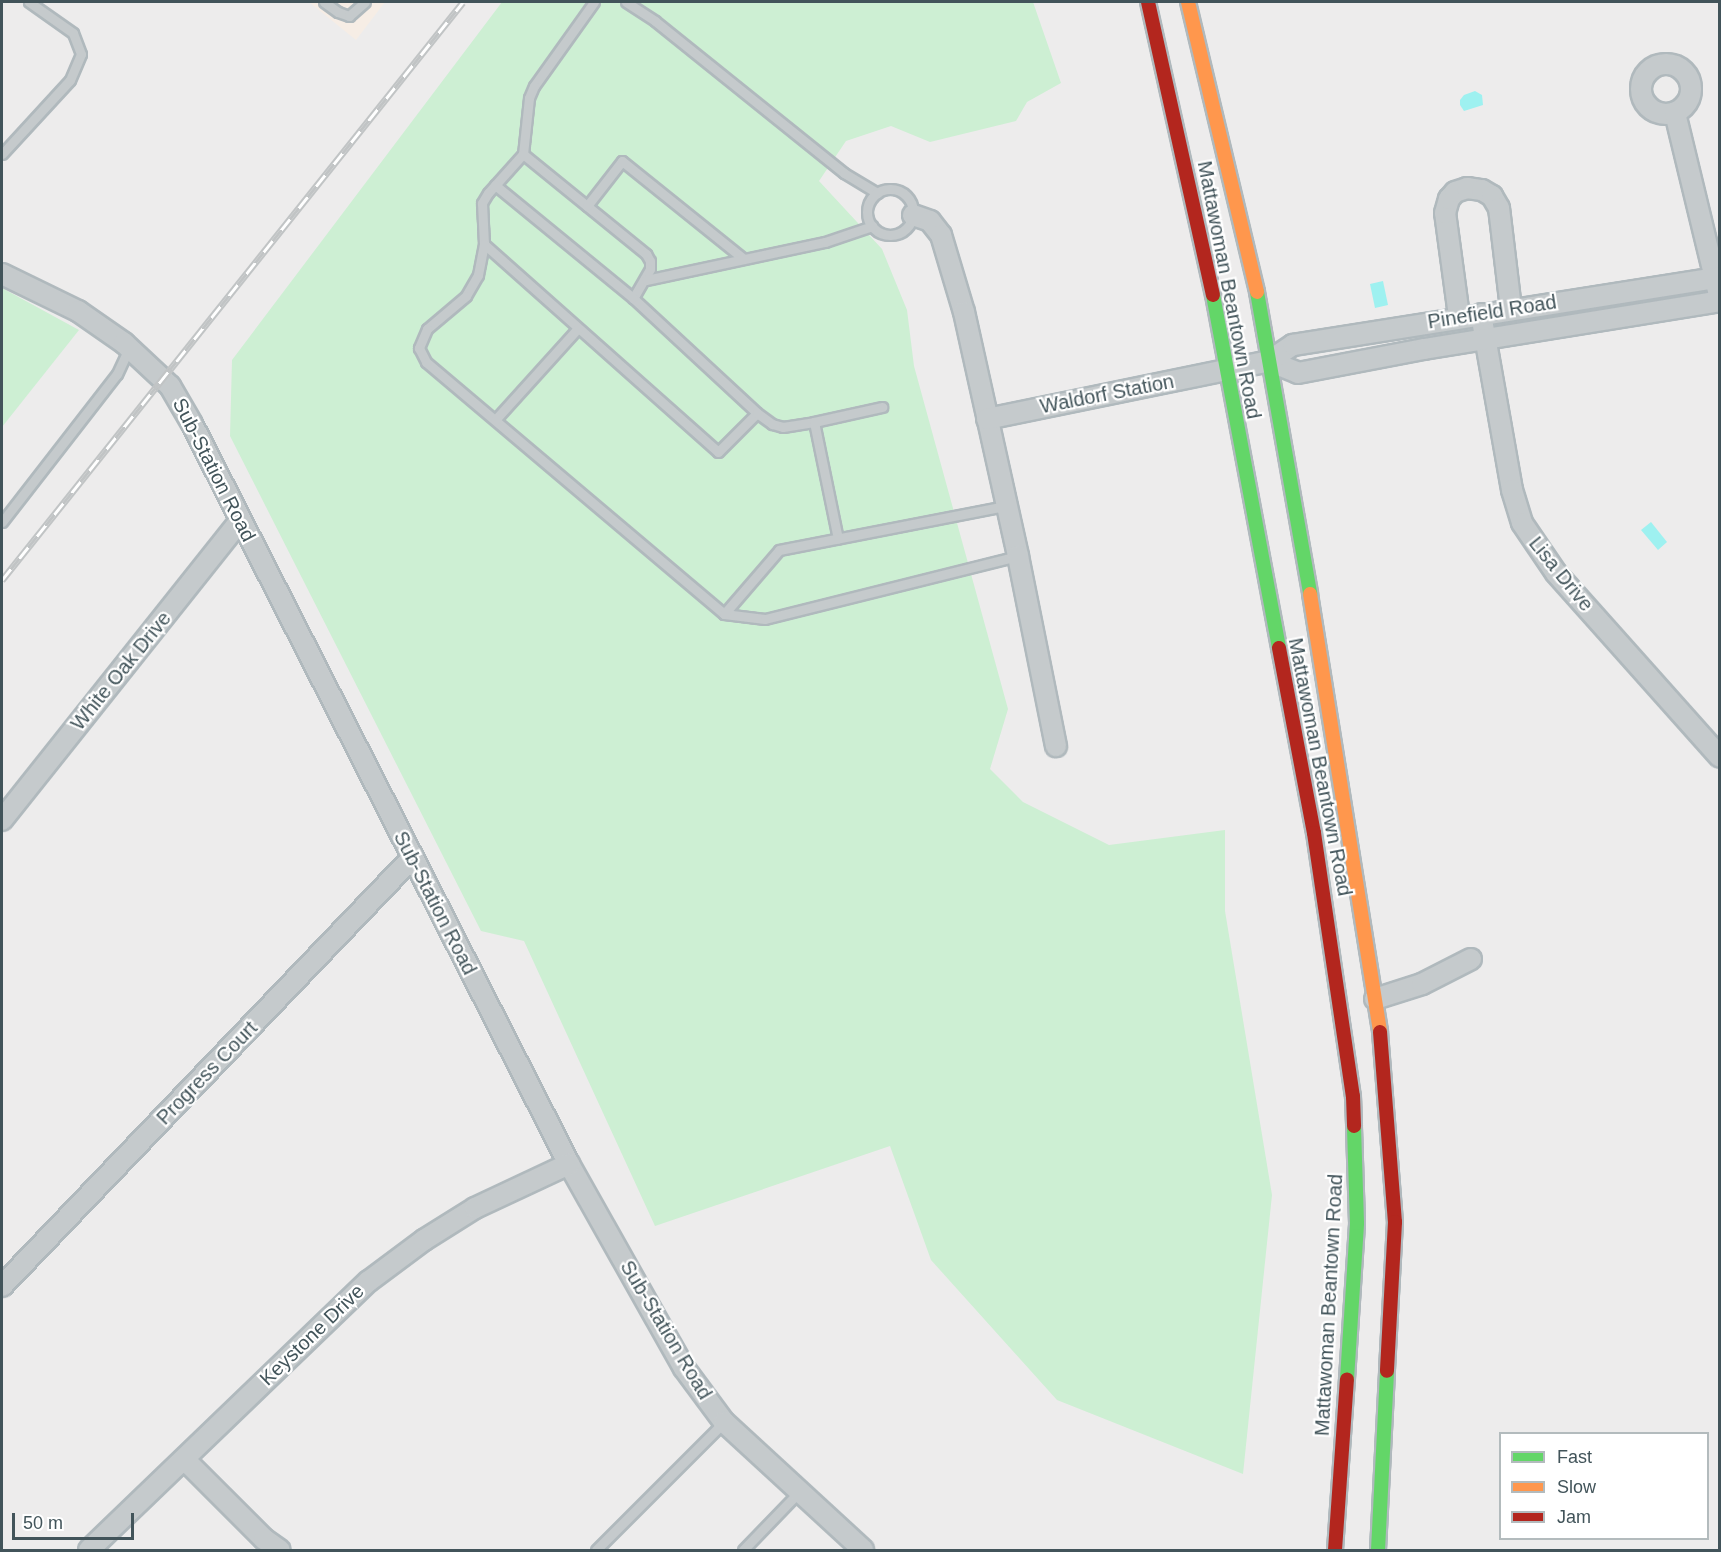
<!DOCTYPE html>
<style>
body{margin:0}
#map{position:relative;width:1721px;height:1552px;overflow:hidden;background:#edecec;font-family:Helvetica,sans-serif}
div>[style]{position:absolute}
.commercial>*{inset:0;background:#f6ede5}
.green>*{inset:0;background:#cdefd3}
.water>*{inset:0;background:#9ef1f0}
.roads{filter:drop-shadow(2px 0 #b0b9bd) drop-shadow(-2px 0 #b0b9bd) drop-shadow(0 2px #b0b9bd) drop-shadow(0 -2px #b0b9bd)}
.lane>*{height:9px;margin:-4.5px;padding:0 4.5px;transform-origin:4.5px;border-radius:4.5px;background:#c5cacc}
.lane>.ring{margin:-4.5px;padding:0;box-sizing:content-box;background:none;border:9px solid #c5cacc;border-radius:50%}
.street>*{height:20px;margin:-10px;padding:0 10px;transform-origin:10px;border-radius:10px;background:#c5cacc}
.street>.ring{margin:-10px;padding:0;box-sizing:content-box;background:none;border:20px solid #c5cacc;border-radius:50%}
.fast>*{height:14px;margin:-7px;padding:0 7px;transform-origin:7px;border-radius:7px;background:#63d668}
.slow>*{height:14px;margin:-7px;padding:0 7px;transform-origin:7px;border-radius:7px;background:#ff974d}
.jam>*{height:14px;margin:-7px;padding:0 7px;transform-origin:7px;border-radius:7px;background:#b3261e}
.rail>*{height:7px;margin-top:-3.5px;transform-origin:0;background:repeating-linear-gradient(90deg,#fff 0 14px,#c1c4c5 0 28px);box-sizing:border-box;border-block:2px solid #c1c4c5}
span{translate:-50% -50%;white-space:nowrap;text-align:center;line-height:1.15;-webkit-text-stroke:4.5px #fff;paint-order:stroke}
.street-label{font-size:20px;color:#42545a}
.frame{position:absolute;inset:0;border:3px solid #42545a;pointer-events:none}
.legend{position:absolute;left:1499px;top:1432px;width:210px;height:108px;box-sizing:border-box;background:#fff;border:2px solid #b3bbbd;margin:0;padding:8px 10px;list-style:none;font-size:18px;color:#42545a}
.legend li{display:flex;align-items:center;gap:12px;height:30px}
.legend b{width:30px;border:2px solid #b3bbbd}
.scale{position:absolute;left:12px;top:1513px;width:122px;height:27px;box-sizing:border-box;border:3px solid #42545a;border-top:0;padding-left:8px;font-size:18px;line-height:21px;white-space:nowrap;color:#42545a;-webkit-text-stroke:4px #fff;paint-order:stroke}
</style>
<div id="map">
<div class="commercial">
<i style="clip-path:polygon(309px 2px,385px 2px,356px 40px)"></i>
</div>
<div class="green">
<i style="clip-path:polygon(502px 2px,1033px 2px,1061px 83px,1027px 102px,1016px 121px,930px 142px,891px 126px,846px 141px,819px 181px,882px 249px,907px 310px,914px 366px,1008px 709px,990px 769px,1023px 802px,1109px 845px,1225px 830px,1225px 911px,1272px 1195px,1243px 1474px,1057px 1400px,931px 1260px,890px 1146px,655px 1226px,524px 941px,481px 931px,230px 436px,232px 360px)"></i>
<i style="clip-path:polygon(2px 288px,79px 330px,2px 427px)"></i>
</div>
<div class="water">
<i style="clip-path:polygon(1475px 91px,1482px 95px,1483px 105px,1464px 111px,1460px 105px,1460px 100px,1464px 95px)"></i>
<i style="clip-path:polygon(1383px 281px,1388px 305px,1375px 308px,1370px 284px)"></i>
<i style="clip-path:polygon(1651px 522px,1667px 542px,1658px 550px,1641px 530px)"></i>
</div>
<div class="roads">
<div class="lane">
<i style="left:324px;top:2px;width:17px;rotate:36deg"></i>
<i style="left:338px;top:12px;width:12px;rotate:20deg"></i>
<i style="left:349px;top:16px;width:21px;rotate:-41deg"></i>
<i style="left:594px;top:2px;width:103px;rotate:125.5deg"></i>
<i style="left:534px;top:86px;width:13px;rotate:113deg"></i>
<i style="left:529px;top:98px;width:56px;rotate:96.1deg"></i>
<i style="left:523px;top:154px;width:52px;rotate:131.9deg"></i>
<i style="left:488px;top:193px;width:12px;rotate:121deg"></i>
<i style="left:482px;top:203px;width:41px;rotate:87.2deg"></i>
<i style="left:484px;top:244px;width:313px;rotate:41.6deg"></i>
<i style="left:718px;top:452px;width:55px;rotate:-45deg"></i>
<i style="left:626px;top:2px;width:35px;rotate:33deg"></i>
<i style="left:655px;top:21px;width:243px;rotate:38.8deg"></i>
<i style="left:844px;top:173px;width:39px;rotate:31deg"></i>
<i style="left:2px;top:154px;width:100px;rotate:-47.4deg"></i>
<i style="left:70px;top:80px;width:28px;rotate:-67deg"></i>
<i style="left:81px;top:54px;width:22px;rotate:-111deg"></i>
<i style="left:73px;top:33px;width:54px;rotate:-144.8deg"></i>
<i style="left:523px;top:154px;width:159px;rotate:39.1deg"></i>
<i style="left:646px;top:254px;width:8px;rotate:60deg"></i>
<i style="left:650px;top:261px;width:8px;rotate:90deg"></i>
<i style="left:650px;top:269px;width:34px;rotate:120deg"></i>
<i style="left:633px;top:298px;width:169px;rotate:42.8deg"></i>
<i style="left:757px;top:413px;width:19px;rotate:36deg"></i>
<i style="left:772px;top:424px;width:11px;rotate:15deg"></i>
<i style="left:783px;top:427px;width:31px;rotate:-9deg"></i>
<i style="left:814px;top:422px;width:119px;rotate:78.4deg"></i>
<i style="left:495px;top:185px;width:178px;rotate:39.3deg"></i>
<i class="ring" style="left:867px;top:189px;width:37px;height:37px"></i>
<i style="left:587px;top:206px;width:57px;rotate:-52.1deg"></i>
<i style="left:622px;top:161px;width:156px;rotate:38.8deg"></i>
<i style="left:484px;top:244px;width:32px;rotate:101deg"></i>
<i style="left:478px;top:275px;width:24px;rotate:120deg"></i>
<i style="left:466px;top:296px;width:51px;rotate:139.8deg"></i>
<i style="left:427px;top:329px;width:21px;rotate:113deg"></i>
<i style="left:419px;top:348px;width:16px;rotate:63deg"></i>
<i style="left:426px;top:362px;width:390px;rotate:40.2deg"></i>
<i style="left:724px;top:614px;width:41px;rotate:7deg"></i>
<i style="left:765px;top:619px;width:261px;rotate:-14deg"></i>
<i style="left:646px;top:280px;width:183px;rotate:-12deg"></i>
<i style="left:825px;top:242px;width:50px;rotate:-18.8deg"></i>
<i style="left:495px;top:420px;width:124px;rotate:-47.9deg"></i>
<i style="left:814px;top:422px;width:70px;rotate:-12.4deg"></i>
<i style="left:2px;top:522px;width:187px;rotate:-52.2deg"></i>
<i style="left:117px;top:374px;width:29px;rotate:-65deg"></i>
<i style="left:724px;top:614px;width:84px;rotate:-49.3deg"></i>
<i style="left:779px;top:550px;width:231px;rotate:-11deg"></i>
<i style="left:596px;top:1550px;width:181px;rotate:-45deg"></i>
<i style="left:743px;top:1550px;width:79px;rotate:-46deg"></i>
</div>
<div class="street">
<i class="ring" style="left:1641px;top:64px;width:30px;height:30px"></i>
<i style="left:1675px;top:113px;width:183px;rotate:76.4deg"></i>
<i style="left:913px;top:215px;width:18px;rotate:19deg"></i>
<i style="left:930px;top:221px;width:18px;rotate:52deg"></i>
<i style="left:941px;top:235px;width:80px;rotate:73.4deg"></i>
<i style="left:964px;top:312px;width:250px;rotate:77.5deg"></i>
<i style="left:1018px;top:556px;width:194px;rotate:78.7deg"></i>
<i style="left:2px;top:274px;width:85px;rotate:26deg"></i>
<i style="left:78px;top:311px;width:56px;rotate:34.8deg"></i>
<i style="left:124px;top:343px;width:63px;rotate:43.1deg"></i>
<i style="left:170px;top:386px;width:44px;rotate:59.9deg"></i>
<i style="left:192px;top:424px;width:830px;rotate:63deg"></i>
<i style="left:569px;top:1164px;width:234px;rotate:60.6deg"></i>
<i style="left:684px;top:1368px;width:67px;rotate:53.5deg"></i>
<i style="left:724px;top:1422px;width:189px;rotate:42.6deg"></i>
<i style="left:1481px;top:314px;width:179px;rotate:80deg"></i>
<i style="left:1512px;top:490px;width:34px;rotate:73deg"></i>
<i style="left:1522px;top:523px;width:60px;rotate:55.8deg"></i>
<i style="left:1556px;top:573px;width:246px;rotate:48.3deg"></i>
<i style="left:1459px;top:316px;width:104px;rotate:-97.7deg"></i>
<i style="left:1445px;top:213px;width:15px;rotate:-74deg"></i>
<i style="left:1449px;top:199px;width:9px;rotate:-49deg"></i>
<i style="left:1455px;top:192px;width:13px;rotate:-18deg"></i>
<i style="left:1467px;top:188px;width:15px;rotate:8deg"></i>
<i style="left:1482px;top:190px;width:12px;rotate:31deg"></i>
<i style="left:1492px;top:196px;width:14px;rotate:60deg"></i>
<i style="left:1499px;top:208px;width:102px;rotate:83.2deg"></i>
<i style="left:1269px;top:361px;width:31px;rotate:22deg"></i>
<i style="left:1298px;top:373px;width:128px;rotate:-10.8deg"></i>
<i style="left:1424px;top:349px;width:300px;rotate:-9.2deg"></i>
<i style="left:987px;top:419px;width:288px;rotate:-11.6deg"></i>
<i style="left:1269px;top:361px;width:29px;rotate:-34deg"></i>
<i style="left:1293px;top:345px;width:432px;rotate:-9deg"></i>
<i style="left:2px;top:820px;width:382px;rotate:-51.5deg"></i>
<i style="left:1375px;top:999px;width:49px;rotate:-17.7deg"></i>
<i style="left:1422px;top:984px;width:55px;rotate:-27deg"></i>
<i style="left:2px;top:1286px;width:593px;rotate:-46.23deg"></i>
<i style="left:185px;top:1460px;width:112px;rotate:45deg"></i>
<i style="left:264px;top:1539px;width:19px;rotate:35deg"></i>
<i style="left:89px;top:1550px;width:388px;rotate:-43.9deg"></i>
<i style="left:369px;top:1281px;width:69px;rotate:-36.7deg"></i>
<i style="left:424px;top:1240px;width:60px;rotate:-32.1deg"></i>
<i style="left:475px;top:1208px;width:104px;rotate:-25.1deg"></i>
</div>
<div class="fast">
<i style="left:1257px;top:292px;width:307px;rotate:80deg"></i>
<i style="left:1213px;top:295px;width:359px;rotate:79.4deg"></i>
<i style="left:1347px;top:1379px;width:156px;rotate:-86.3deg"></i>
<i style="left:1357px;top:1223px;width:97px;rotate:-91.8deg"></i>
<i style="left:1378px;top:1550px;width:179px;rotate:-87.1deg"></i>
</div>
<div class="slow">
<i style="left:1188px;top:2px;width:298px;rotate:76.6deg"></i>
<i style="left:1310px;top:594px;width:444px;rotate:80.9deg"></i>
</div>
<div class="jam">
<i style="left:1148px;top:2px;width:300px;rotate:77.5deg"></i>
<i style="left:1279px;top:648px;width:188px;rotate:79.3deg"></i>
<i style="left:1314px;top:833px;width:266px;rotate:81.6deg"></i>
<i style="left:1353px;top:1096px;width:30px;rotate:88deg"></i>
<i style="left:1380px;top:1032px;width:191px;rotate:85.5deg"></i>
<i style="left:1395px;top:1222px;width:149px;rotate:93.1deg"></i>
<i style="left:1335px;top:1550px;width:171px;rotate:-86deg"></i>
</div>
</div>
<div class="rail">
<i style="left:2px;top:580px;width:739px;rotate:-51.42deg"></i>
</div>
<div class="street-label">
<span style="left:1229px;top:290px;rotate:79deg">Mattawoman Beantown Road</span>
<span style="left:1492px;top:312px;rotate:-9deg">Pinefield Road</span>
<span style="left:1107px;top:394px;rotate:-11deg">Waldorf Station</span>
<span style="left:214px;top:470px;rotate:63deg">Sub-Station Road</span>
<span style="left:1561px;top:574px;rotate:51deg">Lisa Drive</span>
<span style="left:121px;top:671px;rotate:-51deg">White Oak Drive</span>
<span style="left:1320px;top:767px;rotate:79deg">Mattawoman Beantown Road</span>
<span style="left:435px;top:903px;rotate:63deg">Sub-Station Road</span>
<span style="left:207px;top:1073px;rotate:-46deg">Progress Court</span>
<span style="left:1329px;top:1305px;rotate:-87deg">Mattawoman Beantown Road</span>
<span style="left:666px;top:1330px;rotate:59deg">Sub-Station Road</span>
<span style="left:312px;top:1335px;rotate:-44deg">Keystone Drive</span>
</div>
<div class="frame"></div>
<ul class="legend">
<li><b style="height:8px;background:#63d668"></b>Fast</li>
<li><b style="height:8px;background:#ff974d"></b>Slow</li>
<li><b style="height:8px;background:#b3261e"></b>Jam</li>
</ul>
<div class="scale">50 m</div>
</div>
